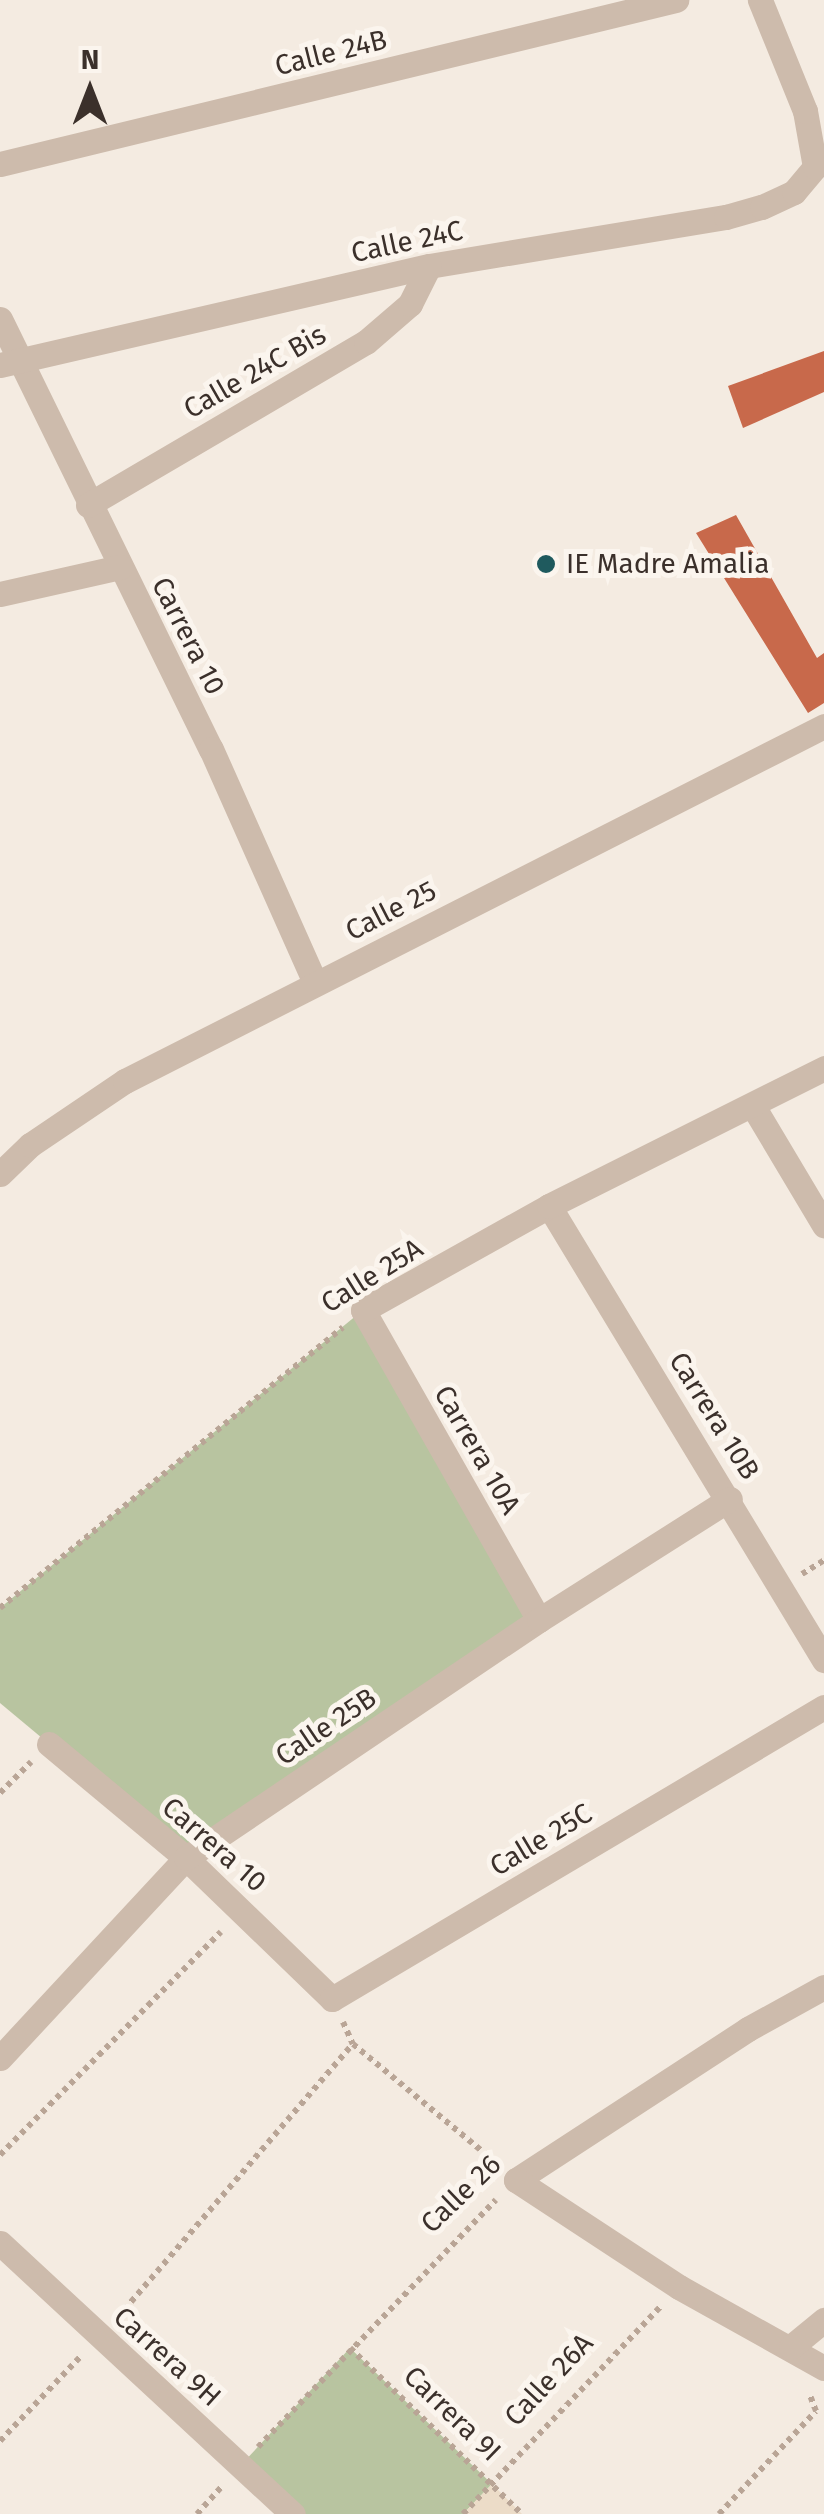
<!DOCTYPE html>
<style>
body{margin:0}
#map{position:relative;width:824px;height:2514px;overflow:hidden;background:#f4ebe1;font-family:"Fira Sans",sans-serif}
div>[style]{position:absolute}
.green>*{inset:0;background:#b8c4a0}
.plaza>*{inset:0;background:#ecdcc8}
.building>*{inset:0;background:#c8694b}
.path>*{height:6px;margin-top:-3px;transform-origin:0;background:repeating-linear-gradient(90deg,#b9a596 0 5px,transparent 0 10px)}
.minor>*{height:25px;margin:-12.5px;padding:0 12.5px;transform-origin:12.5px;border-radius:12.5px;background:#cdbbac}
.tertiary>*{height:25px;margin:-12.5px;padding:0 12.5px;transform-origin:12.5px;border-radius:12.5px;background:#cdbbac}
.dots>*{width:28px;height:28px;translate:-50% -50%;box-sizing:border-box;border:5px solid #fbf5ee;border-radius:50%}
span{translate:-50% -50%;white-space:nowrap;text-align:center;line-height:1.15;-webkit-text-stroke:10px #fbf5ee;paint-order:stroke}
.street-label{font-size:28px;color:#3b302b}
.poi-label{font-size:28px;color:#3b302b}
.left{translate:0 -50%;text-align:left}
.north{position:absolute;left:40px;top:40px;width:100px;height:100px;-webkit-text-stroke:8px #fbf5ee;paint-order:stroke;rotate:0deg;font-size:28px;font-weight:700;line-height:40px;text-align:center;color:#3b302b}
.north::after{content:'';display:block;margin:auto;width:35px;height:45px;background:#3b302b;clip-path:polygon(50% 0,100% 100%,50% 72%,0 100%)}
</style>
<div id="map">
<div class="green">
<i style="clip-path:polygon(363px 1310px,539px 1620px,186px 1858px,0 1703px,0 1608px)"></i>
<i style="clip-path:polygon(350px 2348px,492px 2484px,463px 2514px,293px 2514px,242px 2464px)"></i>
</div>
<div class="plaza">
<i style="clip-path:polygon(492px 2484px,522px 2514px,463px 2514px)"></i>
</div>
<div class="building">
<i style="clip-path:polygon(824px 351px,824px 392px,743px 428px,728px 386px)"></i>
<i style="clip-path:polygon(736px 515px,817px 658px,824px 653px,824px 703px,808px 713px,696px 533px)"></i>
</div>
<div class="path">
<i style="left:802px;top:1574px;width:26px;rotate:-32deg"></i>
<i style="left:0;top:1608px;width:443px;rotate:-39.3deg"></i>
<i style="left:0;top:1793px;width:44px;rotate:-45deg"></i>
<i style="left:343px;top:2022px;width:24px;rotate:66deg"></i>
<i style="left:353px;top:2044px;width:183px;rotate:39.7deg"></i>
<i style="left:0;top:2155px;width:314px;rotate:-45.3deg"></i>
<i style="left:118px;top:2317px;width:360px;rotate:-49.3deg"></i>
<i style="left:350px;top:2348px;width:239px;rotate:44deg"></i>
<i style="left:0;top:2441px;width:119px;rotate:-46.4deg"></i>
<i style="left:258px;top:2447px;width:343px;rotate:-46.1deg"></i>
<i style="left:197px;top:2514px;width:39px;rotate:-48deg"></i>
<i style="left:463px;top:2514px;width:287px;rotate:-46.4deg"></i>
<i style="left:719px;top:2514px;width:141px;rotate:-46.7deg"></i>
<i style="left:816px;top:2411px;width:17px;rotate:-111deg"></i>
</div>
<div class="minor">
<i style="left:0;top:164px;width:696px;rotate:-13.64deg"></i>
<i style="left:0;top:319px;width:479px;rotate:63.9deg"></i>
<i style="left:211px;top:749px;width:256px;rotate:66deg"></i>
<i style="left:0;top:365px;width:440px;rotate:-13deg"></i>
<i style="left:429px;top:266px;width:301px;rotate:-9.4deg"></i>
<i style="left:726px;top:217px;width:37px;rotate:-16deg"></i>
<i style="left:762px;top:207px;width:35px;rotate:-25deg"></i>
<i style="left:794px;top:192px;width:33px;rotate:-50deg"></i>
<i style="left:815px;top:167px;width:57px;rotate:-100.1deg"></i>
<i style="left:805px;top:111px;width:120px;rotate:-112.1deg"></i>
<i style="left:88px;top:505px;width:322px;rotate:-30.4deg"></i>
<i style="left:366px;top:342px;width:58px;rotate:-40.8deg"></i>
<i style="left:410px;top:304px;width:42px;rotate:-63.4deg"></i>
<i style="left:0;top:594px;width:123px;rotate:-12.7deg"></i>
<i style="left:753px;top:1106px;width:139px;rotate:59.2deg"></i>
<i style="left:549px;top:1206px;width:531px;rotate:58.8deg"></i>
<i style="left:539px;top:1620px;width:356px;rotate:-119.6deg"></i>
<i style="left:363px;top:1310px;width:213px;rotate:-29.2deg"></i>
<i style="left:549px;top:1206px;width:308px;rotate:-26.6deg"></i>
<i style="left:49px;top:1744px;width:178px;rotate:39.8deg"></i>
<i style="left:186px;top:1858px;width:203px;rotate:44deg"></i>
<i style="left:332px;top:1999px;width:572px;rotate:-30.69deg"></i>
<i style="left:824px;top:1987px;width:87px;rotate:151.1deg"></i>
<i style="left:748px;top:2029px;width:277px;rotate:146.9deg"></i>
<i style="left:516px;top:2180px;width:195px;rotate:33.3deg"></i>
<i style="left:679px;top:2287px;width:166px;rotate:29.2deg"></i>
<i style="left:0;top:2058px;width:273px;rotate:-47.1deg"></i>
<i style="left:186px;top:1858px;width:426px;rotate:-34deg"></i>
<i style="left:539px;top:1620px;width:226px;rotate:-32.4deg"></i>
<i style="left:0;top:2243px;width:399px;rotate:42.8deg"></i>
<i style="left:791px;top:2347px;width:43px;rotate:-39.3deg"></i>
</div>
<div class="tertiary">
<i style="left:0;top:1174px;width:42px;rotate:-44deg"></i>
<i style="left:30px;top:1145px;width:115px;rotate:-34deg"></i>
<i style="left:125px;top:1081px;width:784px;rotate:-26.92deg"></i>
</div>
<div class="dots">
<i style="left:546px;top:564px;background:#1f5a5e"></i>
</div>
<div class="street-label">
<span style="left:331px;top:53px;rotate:-14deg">Calle 24B</span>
<span style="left:407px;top:242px;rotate:-12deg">Calle 24C</span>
<span style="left:255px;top:372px;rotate:-30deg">Calle 24C Bis</span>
<span style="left:188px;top:636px;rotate:63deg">Carrera 10</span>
<span style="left:391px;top:911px;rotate:-27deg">Calle 25</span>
<span style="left:372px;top:1276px;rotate:-32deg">Calle 25A</span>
<span style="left:714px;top:1416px;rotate:58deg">Carrera 10B</span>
<span style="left:477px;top:1450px;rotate:60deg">Carrera 10A</span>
<span style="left:326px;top:1727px;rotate:-34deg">Calle 25B</span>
<span style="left:541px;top:1840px;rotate:-31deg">Calle 25C</span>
<span style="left:214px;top:1845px;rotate:41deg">Carrera 10</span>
<span style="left:461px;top:2194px;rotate:-44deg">Calle 26</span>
<span style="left:167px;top:2357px;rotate:42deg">Carrera 9H</span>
<span style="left:549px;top:2380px;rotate:-47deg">Calle 26A</span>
<span style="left:452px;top:2414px;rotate:44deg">Carrera 9I</span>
</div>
<div class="poi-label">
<span class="left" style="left:566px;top:564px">IE Madre Amalia</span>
</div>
<div class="north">N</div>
</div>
